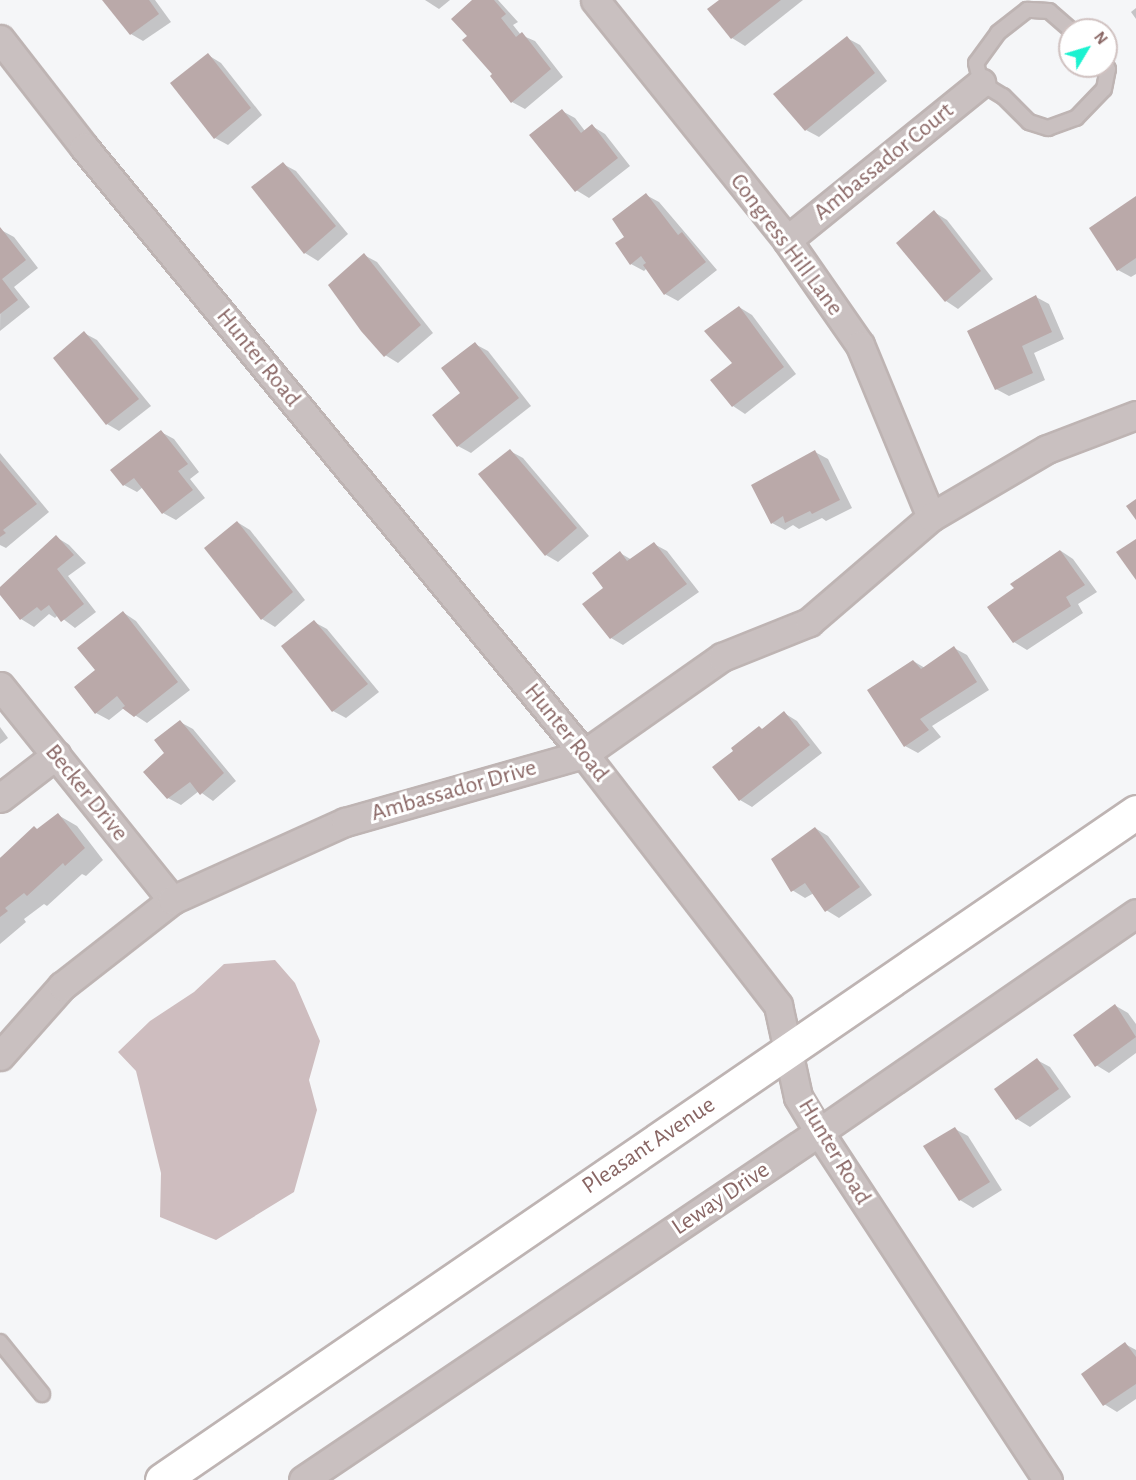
<!DOCTYPE html>
<style>
body{margin:0}
#map{position:relative;width:1136px;height:1480px;overflow:hidden;background:#f5f6f8;font-family:"Alegreya Sans",sans-serif}
div>[style]{position:absolute}
.water>*{inset:0;background:#cebdbf}
.shadow>*{inset:0;background:#0003}
.building>*{inset:0;background:#baa9a9}
.roads{filter:drop-shadow(2px 0 #beb4b3) drop-shadow(-2px 0 #beb4b3) drop-shadow(0 2px #beb4b3) drop-shadow(0 -2px #beb4b3)}
.service>*{height:14px;margin:-7px;padding:0 7px;transform-origin:7px;border-radius:7px;background:#c9c0c0}
.minor>*{height:27px;margin:-13.5px;padding:0 13.5px;transform-origin:13.5px;border-radius:13.5px;background:#c9c0c0}
.primary>*{height:33px;margin:-16.5px;padding:0 16.5px;transform-origin:16.5px;border-radius:16.5px;background:#fff}
span{translate:-50% -50%;white-space:nowrap;text-align:center;line-height:1.15;-webkit-text-stroke:6px #fff;paint-order:stroke}
.street-label{font-size:24px;color:#896664}
.north{position:absolute;left:1058px;top:18px;width:60px;height:60px;box-sizing:border-box;background:#fff;border:2px solid #d0c2c1;border-radius:50%;rotate:52deg;font-size:16px;font-weight:700;line-height:24px;text-align:center;color:#896664}
.north::after{content:'';display:block;margin:auto;width:21px;height:27px;background:#1bf2d0;clip-path:polygon(50% 0,100% 100%,50% 72%,0 100%)}
</style>
<div id="map">
<div class="water">
<i style="clip-path:polygon(275px 960px,295px 983px,320px 1041px,309px 1080px,317px 1110px,294px 1192px,216px 1240px,160px 1217px,161px 1173px,136px 1071px,118px 1052px,150px 1021px,194px 992px,224px 964px)"></i>
</div>
<div class="shadow">
<i style="clip-path:polygon(104px 0,155px 0,171px 22px,143px 41px,131px 34px)"></i>
<i style="clip-path:polygon(425px 0,450px 0,439px 9px)"></i>
<i style="clip-path:polygon(474px 0,498px 0,518px 22px,513px 25px,521px 35px,535px 41px,563px 77px,525px 109px,512px 102px,494px 74px)"></i>
<i style="clip-path:polygon(721px 0,803px 0,745px 46px,732px 38px)"></i>
<i style="clip-path:polygon(1136px 8px,1136px 19px,1131px 12px)"></i>
<i style="clip-path:polygon(847px 38px,860px 45px,887px 81px,819px 137px,806px 130px)"></i>
<i style="clip-path:polygon(208px 55px,221px 63px,262px 115px,228px 145px,215px 138px)"></i>
<i style="clip-path:polygon(562px 111px,575px 118px,585px 131px,592px 126px,605px 134px,630px 166px,589px 198px,576px 190px)"></i>
<i style="clip-path:polygon(283px 164px,296px 171px,348px 234px,318px 261px,305px 253px)"></i>
<i style="clip-path:polygon(646px 195px,659px 202px,717px 270px,678px 301px,665px 294px,647px 268px,644px 271px,631px 264px,626px 237px)"></i>
<i style="clip-path:polygon(1136px 198px,1136px 274px,1131px 277px,1118px 270px)"></i>
<i style="clip-path:polygon(934px 212px,947px 220px,993px 279px,958px 309px,946px 301px)"></i>
<i style="clip-path:polygon(1px 230px,14px 237px,38px 268px,14px 287px,30px 307px,0 331px)"></i>
<i style="clip-path:polygon(364px 255px,377px 262px,433px 333px,398px 363px,385px 355px)"></i>
<i style="clip-path:polygon(1036px 297px,1049px 304px,1064px 339px,1034px 353px,1045px 380px,1009px 396px,996px 389px)"></i>
<i style="clip-path:polygon(739px 307px,752px 315px,796px 374px,745px 414px,733px 406px)"></i>
<i style="clip-path:polygon(84px 333px,97px 340px,151px 406px,119px 431px,107px 424px)"></i>
<i style="clip-path:polygon(475px 344px,488px 351px,531px 406px,471px 453px,458px 446px,462px 393px)"></i>
<i style="clip-path:polygon(161px 432px,174px 439px,199px 472px,190px 479px,205px 498px,176px 520px,163px 513px,143px 487px,137px 492px,124px 485px)"></i>
<i style="clip-path:polygon(510px 451px,523px 458px,589px 536px,558px 562px,546px 555px)"></i>
<i style="clip-path:polygon(815px 452px,828px 459px,852px 508px,826px 521px,822px 518px,799px 529px,793px 525px,785px 530px,772px 523px)"></i>
<i style="clip-path:polygon(0 453px,49px 512px,6px 548px,0 545px)"></i>
<i style="clip-path:polygon(237px 522px,250px 530px,305px 600px,275px 627px,262px 619px,207px 548px)"></i>
<i style="clip-path:polygon(56px 537px,69px 545px,86px 563px,68px 576px,96px 612px,75px 628px,58px 615px,55px 618px,49px 614px,34px 627px,21px 619px,0 593px,0 589px,20px 573px,18px 570px)"></i>
<i style="clip-path:polygon(654px 544px,667px 551px,699px 592px,623px 645px,611px 638px,605px 588px,620px 553px,632px 560px)"></i>
<i style="clip-path:polygon(1061px 551px,1073px 559px,1097px 592px,1078px 604px,1083px 613px,1027px 650px,1014px 642px,1016px 589px)"></i>
<i style="clip-path:polygon(124px 613px,136px 621px,190px 690px,147px 723px,124px 708px,109px 720px,96px 713px,97px 671px)"></i>
<i style="clip-path:polygon(314px 622px,327px 629px,379px 692px,346px 718px,333px 711px)"></i>
<i style="clip-path:polygon(954px 648px,967px 655px,989px 690px,932px 726px,941px 737px,918px 753px,905px 746px,913px 661px,925px 668px)"></i>
<i style="clip-path:polygon(784px 713px,797px 721px,822px 753px,752px 807px,740px 800px,760px 728px,763px 730px)"></i>
<i style="clip-path:polygon(180px 722px,193px 729px,236px 781px,213px 801px,199px 791px,181px 805px,168px 798px,166px 753px)"></i>
<i style="clip-path:polygon(0 727px,8px 738px,0 744px)"></i>
<i style="clip-path:polygon(58px 815px,77px 826px,103px 860px,86px 876px,82px 874px,47px 906px,44px 904px,24px 919px,26px 922px,0 944px,0 858px)"></i>
<i style="clip-path:polygon(815px 828px,828px 836px,872px 895px,839px 918px,826px 910px,814px 893px,805px 898px,792px 890px)"></i>
<i style="clip-path:polygon(1116px 1006px,1128px 1013px,1136px 1024px,1136px 1053px,1109px 1073px,1096px 1065px)"></i>
<i style="clip-path:polygon(1037px 1060px,1050px 1067px,1071px 1097px,1030px 1127px,1017px 1119px,996px 1089px)"></i>
<i style="clip-path:polygon(955px 1129px,968px 1136px,1002px 1190px,973px 1208px,960px 1200px)"></i>
<i style="clip-path:polygon(1125px 1344px,1136px 1350px,1136px 1399px,1117px 1412px,1104px 1404px)"></i>
</div>
<div class="building">
<i style="clip-path:polygon(102px 0,149px 0,159px 14px,130px 35px)"></i>
<i style="clip-path:polygon(472px 0,494px 0,506px 14px,501px 18px,516px 37px,522px 32px,551px 69px,511px 103px,490px 76px,492px 74px,462px 40px,467px 36px,451px 19px)"></i>
<i style="clip-path:polygon(719px 0,781px 0,731px 39px,707px 9px)"></i>
<i style="clip-path:polygon(847px 36px,875px 73px,805px 131px,773px 94px)"></i>
<i style="clip-path:polygon(208px 53px,251px 108px,214px 139px,170px 83px)"></i>
<i style="clip-path:polygon(562px 109px,581px 133px,592px 124px,618px 158px,575px 192px,529px 135px)"></i>
<i style="clip-path:polygon(283px 162px,336px 226px,304px 254px,251px 187px)"></i>
<i style="clip-path:polygon(646px 193px,678px 235px,682px 232px,706px 262px,664px 295px,643px 265px,646px 263px,641px 256px,630px 265px,615px 243px,624px 237px,612px 219px)"></i>
<i style="clip-path:polygon(1136px 196px,1136px 258px,1117px 271px,1089px 228px)"></i>
<i style="clip-path:polygon(934px 210px,981px 271px,945px 302px,896px 243px)"></i>
<i style="clip-path:polygon(0 227px,26px 260px,2px 279px,18px 300px,0 314px)"></i>
<i style="clip-path:polygon(364px 253px,421px 325px,384px 357px,361px 331px,328px 285px)"></i>
<i style="clip-path:polygon(1036px 295px,1052px 332px,1022px 346px,1033px 373px,995px 390px,967px 331px)"></i>
<i style="clip-path:polygon(739px 306px,784px 367px,732px 407px,710px 380px,732px 363px,704px 331px)"></i>
<i style="clip-path:polygon(84px 331px,139px 399px,106px 425px,53px 358px)"></i>
<i style="clip-path:polygon(475px 342px,519px 398px,457px 447px,432px 415px,460px 393px,441px 368px)"></i>
<i style="clip-path:polygon(161px 430px,188px 464px,178px 471px,193px 490px,162px 514px,134px 478px,123px 486px,110px 470px)"></i>
<i style="clip-path:polygon(510px 449px,577px 528px,545px 556px,478px 474px)"></i>
<i style="clip-path:polygon(815px 450px,840px 500px,812px 514px,810px 511px,785px 523px,783px 516px,771px 524px,751px 485px)"></i>
<i style="clip-path:polygon(0 460px,37px 504px,3px 530px,6px 533px,0 537px)"></i>
<i style="clip-path:polygon(1136px 499px,1136px 520px,1126px 506px)"></i>
<i style="clip-path:polygon(237px 521px,293px 592px,261px 620px,204px 548px)"></i>
<i style="clip-path:polygon(56px 535px,74px 555px,57px 569px,84px 604px,61px 622px,49px 605px,41px 611px,37px 607px,20px 620px,0 595px,0 587px)"></i>
<i style="clip-path:polygon(1136px 539px,1136px 580px,1116px 552px)"></i>
<i style="clip-path:polygon(654px 542px,687px 584px,610px 639px,582px 604px,603px 588px,592px 573px,620px 551px,627px 561px)"></i>
<i style="clip-path:polygon(1060px 550px,1085px 585px,1066px 597px,1071px 606px,1013px 643px,987px 607px,1014px 588px,1010px 584px)"></i>
<i style="clip-path:polygon(123px 611px,178px 682px,134px 717px,122px 708px,125px 706px,117px 696px,95px 714px,74px 687px,95px 670px,77px 648px)"></i>
<i style="clip-path:polygon(314px 620px,368px 684px,332px 712px,281px 646px)"></i>
<i style="clip-path:polygon(954px 646px,977px 682px,920px 719px,929px 730px,904px 747px,867px 690px,913px 660px,921px 669px)"></i>
<i style="clip-path:polygon(784px 711px,810px 745px,739px 801px,712px 767px,733px 751px,731px 748px,759px 726px,762px 729px)"></i>
<i style="clip-path:polygon(180px 720px,224px 773px,200px 795px,190px 782px,167px 799px,143px 772px,164px 753px,154px 740px)"></i>
<i style="clip-path:polygon(58px 813px,85px 848px,65px 866px,63px 863px,27px 896px,24px 893px,5px 908px,8px 911px,0 917px,0 858px,34px 826px,37px 829px)"></i>
<i style="clip-path:polygon(815px 827px,860px 887px,825px 912px,805px 883px,791px 892px,771px 859px)"></i>
<i style="clip-path:polygon(1115px 1004px,1136px 1037px,1095px 1067px,1073px 1035px)"></i>
<i style="clip-path:polygon(1037px 1058px,1059px 1089px,1016px 1120px,994px 1089px)"></i>
<i style="clip-path:polygon(955px 1127px,990px 1182px,959px 1201px,923px 1146px)"></i>
<i style="clip-path:polygon(1125px 1342px,1136px 1357px,1136px 1384px,1103px 1406px,1081px 1374px)"></i>
</div>
<div class="roads">
<div class="service">
<i style="left:1071px;top:30px;width:29px;rotate:-139deg"></i>
<i style="left:1049px;top:11px;width:22px;rotate:-177deg"></i>
<i style="left:1027px;top:10px;width:37px;rotate:142deg"></i>
<i style="left:998px;top:33px;width:37px;rotate:126deg"></i>
<i style="left:976px;top:63px;width:21px;rotate:76deg"></i>
<i style="left:981px;top:83px;width:26px;rotate:31deg"></i>
<i style="left:1003px;top:96px;width:37px;rotate:45deg"></i>
<i style="left:1029px;top:122px;width:20px;rotate:18deg"></i>
<i style="left:1048px;top:128px;width:30px;rotate:-20deg"></i>
<i style="left:1076px;top:118px;width:40px;rotate:-46deg"></i>
<i style="left:1104px;top:89px;width:20px;rotate:-79deg"></i>
<i style="left:1108px;top:69px;width:4px;rotate:-124deg"></i>
<i style="left:0;top:1342px;width:67px;rotate:51.1deg"></i>
</div>
<div class="minor">
<i style="left:595px;top:0;width:307px;rotate:51.3deg"></i>
<i style="left:787px;top:240px;width:128px;rotate:55.2deg"></i>
<i style="left:860px;top:345px;width:186px;rotate:67.6deg"></i>
<i style="left:0;top:39px;width:137px;rotate:52.1deg"></i>
<i style="left:84px;top:147px;width:786px;rotate:50.52deg"></i>
<i style="left:584px;top:754px;width:317px;rotate:52.3deg"></i>
<i style="left:778px;top:1005px;width:94px;rotate:77.7deg"></i>
<i style="left:798px;top:1097px;width:41px;rotate:59deg"></i>
<i style="left:819px;top:1132px;width:417px;rotate:56.7deg"></i>
<i style="left:787px;top:240px;width:250px;rotate:-39deg"></i>
<i style="left:0;top:686px;width:275px;rotate:51.2deg"></i>
<i style="left:0;top:798px;width:71px;rotate:-37.5deg"></i>
<i style="left:0;top:1056px;width:94px;rotate:-48.5deg"></i>
<i style="left:62px;top:986px;width:140px;rotate:-38deg"></i>
<i style="left:172px;top:900px;width:190px;rotate:-24.3deg"></i>
<i style="left:345px;top:822px;width:248px;rotate:-15.9deg"></i>
<i style="left:584px;top:754px;width:169px;rotate:-35.1deg"></i>
<i style="left:722px;top:657px;width:94px;rotate:-21.9deg"></i>
<i style="left:809px;top:622px;width:161px;rotate:-40.7deg"></i>
<i style="left:931px;top:517px;width:134px;rotate:-30.4deg"></i>
<i style="left:1047px;top:449px;width:95px;rotate:-20.9deg"></i>
<i style="left:303px;top:1480px;width:622px;rotate:-34deg"></i>
<i style="left:819px;top:1132px;width:385px;rotate:-34.6deg"></i>
</div>
<div class="primary">
<i style="left:162px;top:1480px;width:1181px;rotate:-34.44deg"></i>
</div>
</div>
<div class="street-label">
<span style="left:884px;top:162px;rotate:-39deg">Ambassador Court</span>
<span style="left:786px;top:245px;rotate:53deg">Congress Hill Lane</span>
<span style="left:258px;top:358px;rotate:51deg">Hunter Road</span>
<span style="left:566px;top:733px;rotate:51deg">Hunter Road</span>
<span style="left:454px;top:791px;rotate:-16deg">Ambassador Drive</span>
<span style="left:86px;top:793px;rotate:51deg">Becker Drive</span>
<span style="left:649px;top:1146px;rotate:-34deg">Pleasant Avenue</span>
<span style="left:834px;top:1152px;rotate:59deg">Hunter Road</span>
<span style="left:721px;top:1199px;rotate:-34deg">Leway Drive</span>
</div>
<div class="north">N</div>
</div>
